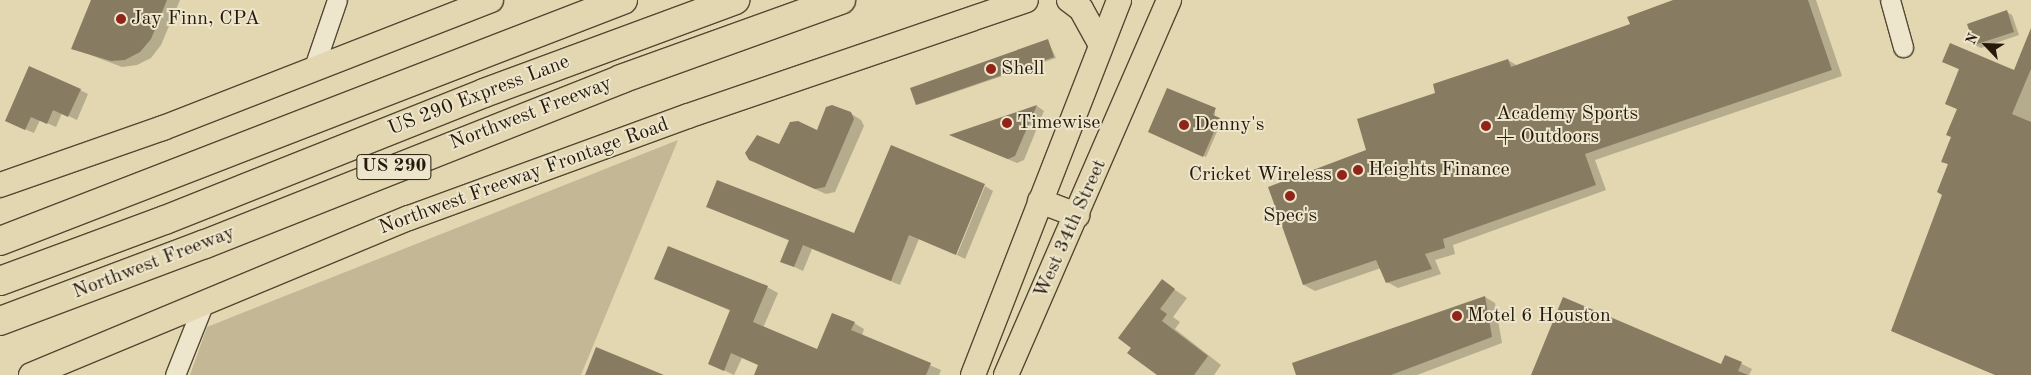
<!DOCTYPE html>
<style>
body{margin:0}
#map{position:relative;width:2031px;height:375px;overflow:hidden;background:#e3d7b1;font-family:"Old Standard TT",serif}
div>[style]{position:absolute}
.green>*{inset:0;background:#c3b795}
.shadow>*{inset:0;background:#0003}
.building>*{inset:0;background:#877c61}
.roads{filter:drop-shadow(1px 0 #544834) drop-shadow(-1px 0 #544834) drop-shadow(0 1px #544834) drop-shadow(0 -1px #544834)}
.minor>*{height:19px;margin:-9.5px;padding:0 9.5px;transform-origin:9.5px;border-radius:9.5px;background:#ede5cc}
.major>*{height:24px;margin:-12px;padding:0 12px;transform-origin:12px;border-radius:12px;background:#e3d7b1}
.highway>*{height:28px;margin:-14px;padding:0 14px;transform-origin:14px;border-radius:14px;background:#e3d7b1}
.dots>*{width:14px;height:14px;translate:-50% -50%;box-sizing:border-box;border:2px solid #ede5cc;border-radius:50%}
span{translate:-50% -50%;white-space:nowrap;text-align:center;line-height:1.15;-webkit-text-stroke:4px #ede5cc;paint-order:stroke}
.shield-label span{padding:1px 4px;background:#ede5cc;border:1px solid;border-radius:4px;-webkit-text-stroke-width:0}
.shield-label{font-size:19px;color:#24190a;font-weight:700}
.poi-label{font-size:20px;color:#24190a}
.left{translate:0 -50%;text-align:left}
.right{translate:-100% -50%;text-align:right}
.street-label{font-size:20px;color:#24190a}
.north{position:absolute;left:1961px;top:20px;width:50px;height:50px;-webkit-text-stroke:4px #ede5cc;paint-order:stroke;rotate:294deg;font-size:14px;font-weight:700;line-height:20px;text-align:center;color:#24190a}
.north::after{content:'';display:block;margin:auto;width:18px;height:22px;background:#24190a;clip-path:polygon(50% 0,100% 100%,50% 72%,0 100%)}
</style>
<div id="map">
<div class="green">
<i style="clip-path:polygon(678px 140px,581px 375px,190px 375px,207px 327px)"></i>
</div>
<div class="shadow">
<i style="clip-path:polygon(93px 0,180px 0,161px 45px,151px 58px,137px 65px,122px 67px,72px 48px)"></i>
<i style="clip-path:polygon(1677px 0,1816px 0,1842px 76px,1595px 160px,1606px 190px,1453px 245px,1455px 254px,1435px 260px,1441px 274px,1398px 288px,1387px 282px,1381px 268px,1315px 291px,1304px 285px,1270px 188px,1367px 150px,1437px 94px,1508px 60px,1518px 66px,1632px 25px)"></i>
<i style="clip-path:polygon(2007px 12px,2012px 15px,2019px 35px,1981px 48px,1975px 45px)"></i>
<i style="clip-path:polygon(2031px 31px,2031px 375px,1996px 375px,1892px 330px,1943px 195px,1949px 165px,1943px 161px,1953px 138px,1958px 110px,1946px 103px,1960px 70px,1944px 62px,2014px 71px)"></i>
<i style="clip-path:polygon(1048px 41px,1056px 58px,917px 105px)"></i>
<i style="clip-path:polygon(80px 90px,88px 94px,77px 120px,62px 113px,56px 127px,40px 120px,34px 133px,15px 125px)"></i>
<i style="clip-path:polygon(1037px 106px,1044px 111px,1024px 160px,1017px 163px,952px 136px)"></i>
<i style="clip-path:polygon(1215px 110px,1215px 117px,1222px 120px,1206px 157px,1152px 133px)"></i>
<i style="clip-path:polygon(850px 113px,861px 120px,864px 126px,835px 192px,826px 194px,761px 165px,747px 153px,757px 136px,780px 146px,818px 131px)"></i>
<i style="clip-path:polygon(983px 185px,954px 254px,919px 239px,900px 285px,812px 249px,803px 271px,782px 261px,790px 241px,717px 211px,855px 235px)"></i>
<i style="clip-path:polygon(985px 186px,993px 191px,965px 259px,957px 255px)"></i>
<i style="clip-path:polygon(656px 278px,767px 287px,778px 293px,763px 328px,818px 350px,854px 323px,864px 329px,862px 336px,941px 370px,939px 375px,755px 375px,759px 365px,742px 358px,734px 375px,709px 363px,731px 311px)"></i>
<i style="clip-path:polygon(1162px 281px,1187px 298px,1173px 317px,1180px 322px,1175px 329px,1221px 365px,1214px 375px,1159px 375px,1129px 352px)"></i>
<i style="clip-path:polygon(1485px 297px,1495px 303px,1502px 343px,1417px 375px,1298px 375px)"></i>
<i style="clip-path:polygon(1726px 356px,1752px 369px,1749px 375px,1532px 375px,1722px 365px)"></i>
</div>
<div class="building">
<i style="clip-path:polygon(91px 0,167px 0,151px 39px,140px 52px,125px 60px,111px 61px,71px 49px)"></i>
<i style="clip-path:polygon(1673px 0,1808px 0,1832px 70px,1585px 154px,1596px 185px,1443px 239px,1445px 248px,1425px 254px,1432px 269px,1386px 283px,1376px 260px,1303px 285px,1268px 187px,1366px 150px,1357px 119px,1435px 93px,1433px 84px,1508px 59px,1511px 67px,1630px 24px,1627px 17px)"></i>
<i style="clip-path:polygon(2007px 10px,2014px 32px,1974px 45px,1967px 24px)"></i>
<i style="clip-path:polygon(2031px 28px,2031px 69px,2012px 114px,2031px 122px,2031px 375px,1995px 375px,1891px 331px,1942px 195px,1937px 192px,1948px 164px,1941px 162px,1951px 137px,1946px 135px,1957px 109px,1945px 104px,1959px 69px,1942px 62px,1950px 43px,2014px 70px)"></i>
<i style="clip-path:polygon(1048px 39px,1054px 57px,916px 105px,910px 88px)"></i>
<i style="clip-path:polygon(29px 66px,81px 89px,68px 117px,53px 110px,47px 124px,31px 117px,25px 130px,5px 121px)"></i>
<i style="clip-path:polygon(1167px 88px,1216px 108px,1213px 115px,1220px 118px,1203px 157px,1148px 132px)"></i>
<i style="clip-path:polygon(832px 105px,851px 112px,854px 119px,825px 187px,815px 189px,749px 160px,745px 153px,757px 135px,779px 144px,790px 122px,798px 121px,817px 130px,826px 107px)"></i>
<i style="clip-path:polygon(1037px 105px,1015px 156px,1008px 159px,949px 135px)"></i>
<i style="clip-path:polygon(891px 145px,985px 184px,956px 255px,909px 235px,891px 281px,803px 245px,794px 267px,780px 262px,789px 240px,706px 207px,717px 180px,854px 233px)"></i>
<i style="clip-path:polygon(668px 246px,768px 286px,753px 322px,817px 349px,832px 313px,855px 322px,851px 330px,931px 363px,926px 375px,754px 375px,758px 365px,731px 353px,724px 371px,708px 364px,730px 310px,654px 279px)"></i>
<i style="clip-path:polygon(1162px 279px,1175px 289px,1160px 309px,1167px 314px,1162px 321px,1208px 356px,1194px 375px,1157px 375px,1127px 353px,1131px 348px,1118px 338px)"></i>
<i style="clip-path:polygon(1485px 296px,1492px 337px,1391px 375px,1296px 375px,1292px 363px)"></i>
<i style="clip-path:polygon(1563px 297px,1721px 364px,1725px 355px,1742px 362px,1738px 371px,1748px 375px,1531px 375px)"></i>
<i style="clip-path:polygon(596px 347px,664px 375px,585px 375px)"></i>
</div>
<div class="roads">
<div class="minor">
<i style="left:1890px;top:0;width:49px;rotate:74.5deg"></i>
<i style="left:313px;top:70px;width:74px;rotate:-71.1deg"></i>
<i style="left:175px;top:375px;width:73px;rotate:-68.3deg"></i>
</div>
<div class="major">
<i style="left:1069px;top:0;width:15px;rotate:37deg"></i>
<i style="left:1081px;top:9px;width:41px;rotate:60.9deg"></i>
<i style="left:0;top:185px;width:173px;rotate:-19.3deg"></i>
<i style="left:163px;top:128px;width:352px;rotate:-21.3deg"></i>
<i style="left:1040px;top:201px;width:40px;rotate:21deg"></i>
<i style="left:31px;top:375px;width:409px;rotate:-22.6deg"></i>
<i style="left:409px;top:218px;width:297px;rotate:-20.1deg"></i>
<i style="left:688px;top:116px;width:357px;rotate:-18.9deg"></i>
<i style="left:973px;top:375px;width:402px;rotate:-68.7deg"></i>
<i style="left:1006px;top:375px;width:409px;rotate:-66.5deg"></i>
</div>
<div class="highway">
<i style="left:0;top:241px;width:668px;rotate:-21.15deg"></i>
<i style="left:0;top:281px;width:176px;rotate:-20.3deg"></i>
<i style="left:165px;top:220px;width:343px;rotate:-21.7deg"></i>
<i style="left:484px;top:93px;width:268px;rotate:-20.3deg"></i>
<i style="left:0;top:321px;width:219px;rotate:-20.6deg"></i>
<i style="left:205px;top:244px;width:448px;rotate:-21.6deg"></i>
<i style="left:621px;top:79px;width:234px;rotate:-19.8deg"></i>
</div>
</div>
<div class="dots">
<i style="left:121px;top:19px;background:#8f2418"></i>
<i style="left:991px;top:69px;background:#8f2418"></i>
<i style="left:1007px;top:123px;background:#8f2418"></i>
<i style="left:1184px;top:125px;background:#8f2418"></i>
<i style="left:1486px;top:126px;background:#8f2418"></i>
<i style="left:1358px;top:170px;background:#8f2418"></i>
<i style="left:1342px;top:175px;background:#8f2418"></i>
<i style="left:1290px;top:196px;background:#8f2418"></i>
<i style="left:1457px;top:316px;background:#8f2418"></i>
</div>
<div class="shield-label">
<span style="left:394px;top:167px">US 290</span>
</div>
<div class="poi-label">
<span class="left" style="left:131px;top:19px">Jay Finn, CPA</span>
<span class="left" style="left:1001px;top:69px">Shell</span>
<span class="left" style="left:1496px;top:126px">Academy Sports<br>+ Outdoors</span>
<span class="left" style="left:1017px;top:123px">Timewise</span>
<span class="left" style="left:1194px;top:125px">Denny's</span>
<span class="left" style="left:1368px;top:170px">Heights Finance</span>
<span class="right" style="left:1332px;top:175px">Cricket Wireless</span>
<span style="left:1290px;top:216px">Spec's</span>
<span class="left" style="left:1467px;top:316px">Motel 6 Houston</span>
</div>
<div class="street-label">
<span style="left:479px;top:96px;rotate:-21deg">US 290 Express Lane</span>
<span style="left:531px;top:114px;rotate:-21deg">Northwest Freeway</span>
<span style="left:524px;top:177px;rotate:-20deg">Northwest Freeway Frontage Road</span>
<span style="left:1071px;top:229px;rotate:-66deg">West 34th Street</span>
<span style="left:154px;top:263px;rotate:-21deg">Northwest Freeway</span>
</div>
<div class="north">N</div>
</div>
